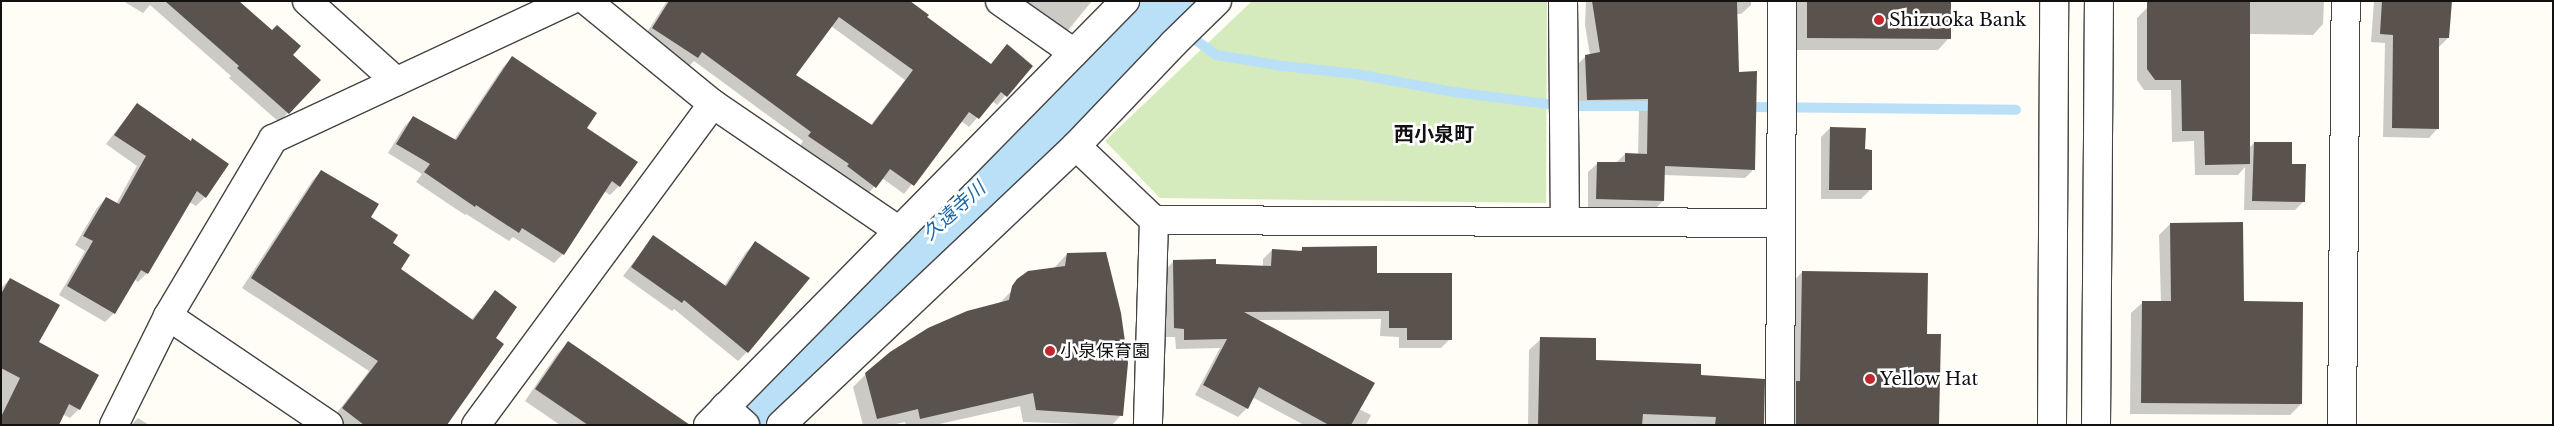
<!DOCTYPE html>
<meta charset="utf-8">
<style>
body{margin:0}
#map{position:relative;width:2554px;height:426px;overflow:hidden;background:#fffdf5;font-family:"Libre Baskerville","Noto Sans JP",serif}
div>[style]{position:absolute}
.green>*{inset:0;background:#d5ebbd}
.shadow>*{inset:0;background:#0003}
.stream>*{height:10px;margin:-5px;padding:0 5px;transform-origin:5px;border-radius:5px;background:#b9e0f7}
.river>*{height:64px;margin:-32px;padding:0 32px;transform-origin:32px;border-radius:32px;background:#b9e0f7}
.building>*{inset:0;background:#5a524d}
.roads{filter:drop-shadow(1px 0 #444) drop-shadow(-1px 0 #444) drop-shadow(0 1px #444) drop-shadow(0 -1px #444)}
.minor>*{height:28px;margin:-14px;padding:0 14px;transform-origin:14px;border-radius:14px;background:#fff}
.dots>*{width:14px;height:14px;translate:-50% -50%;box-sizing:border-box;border:2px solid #fff;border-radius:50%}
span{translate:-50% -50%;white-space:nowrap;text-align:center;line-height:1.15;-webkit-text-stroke:5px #fff;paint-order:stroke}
.poi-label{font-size:18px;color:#111}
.left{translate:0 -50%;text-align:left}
.water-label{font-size:19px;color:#1768a6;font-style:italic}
.quarter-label{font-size:20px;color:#111;font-weight:700}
.frame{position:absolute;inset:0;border:2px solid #111;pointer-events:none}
</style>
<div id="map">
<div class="green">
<i style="clip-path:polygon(1252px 1px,1547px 1px,1546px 203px,1160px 198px,1105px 141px)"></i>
</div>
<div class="shadow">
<i style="clip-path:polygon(123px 1px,237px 1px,319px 80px,279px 122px,229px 78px,231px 76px,150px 5px,143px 13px)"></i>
<i style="clip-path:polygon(evenodd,667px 1px,907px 1px,990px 65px,1031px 66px,997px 105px,992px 101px,969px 127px,961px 121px,904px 194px,882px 178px,866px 196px,839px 176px,841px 174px,800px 146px,803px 141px,694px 61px,689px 66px,644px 37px,667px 1px,831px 26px,905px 80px,870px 126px,794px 75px,831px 26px)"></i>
<i style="clip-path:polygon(1021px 1px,1092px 1px,1065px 34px)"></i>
<i style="clip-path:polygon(1586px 1px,1751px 1px,1751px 5px,1741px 14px,1737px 14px,1738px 73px,1754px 169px,1745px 178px,1664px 175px,1663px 201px,1654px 210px,1588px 208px,1588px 172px,1598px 163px,1616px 163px,1625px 154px,1638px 155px,1639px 107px,1578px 109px,1576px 66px,1586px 56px,1590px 55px,1585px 25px)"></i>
<i style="clip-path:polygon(1796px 1px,1950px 1px,1949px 38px,1938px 50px,1796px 50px)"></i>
<i style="clip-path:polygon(2159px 1px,2324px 1px,2323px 24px,2313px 35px,2249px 34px,2248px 149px,2254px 143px,2291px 165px,2304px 201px,2295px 210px,2244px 210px,2245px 167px,2238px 175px,2195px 175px,2194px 141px,2172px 142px,2171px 90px,2144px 90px,2137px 80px,2137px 18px,2148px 7px)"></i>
<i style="clip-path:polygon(2374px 1px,2451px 1px,2448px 38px,2438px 48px,2438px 128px,2429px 138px,2383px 137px,2385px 43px,2371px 42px)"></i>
<i style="clip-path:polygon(512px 58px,586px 128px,619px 186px,610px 195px,604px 191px,563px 254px,554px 263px,513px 237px,509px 241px,466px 214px,465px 215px,416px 182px,422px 174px,388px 153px,404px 127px,413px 117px,454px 140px,503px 67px)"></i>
<i style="clip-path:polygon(137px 104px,205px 197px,196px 206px,189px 202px,147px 273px,138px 282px,134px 279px,114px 313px,105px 322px,59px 295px,85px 251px,75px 245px,97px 208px,106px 198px,116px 204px,137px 166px,106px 144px)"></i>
<i style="clip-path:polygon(1830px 128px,1864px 151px,1870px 190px,1861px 199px,1821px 199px,1821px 137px)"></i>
<i style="clip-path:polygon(321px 171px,369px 217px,391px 243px,399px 269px,471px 320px,495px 292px,494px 338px,445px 425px,342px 425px,333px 418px,369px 371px,242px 288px,312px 181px)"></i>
<i style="clip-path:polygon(2170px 224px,2243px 303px,2301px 404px,2290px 415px,2130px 414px,2131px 313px,2143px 302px,2161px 302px,2159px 235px)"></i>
<i style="clip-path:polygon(653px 237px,724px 286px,746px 252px,755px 243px,747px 352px,738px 361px,674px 309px,672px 311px,623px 276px)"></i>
<i style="clip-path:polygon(1303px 248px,1376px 274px,1450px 339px,1441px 348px,1399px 348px,1399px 337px,1380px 336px,1381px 319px,1257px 320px,1359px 409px,1371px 415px,1366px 425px,1304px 425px,1252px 397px,1247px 408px,1238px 417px,1195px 395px,1220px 348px,1176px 349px,1175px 337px,1165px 337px,1164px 271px,1173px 262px,1263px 267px,1263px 259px,1272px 250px,1299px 252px)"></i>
<i style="clip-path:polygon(1067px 254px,1121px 415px,1112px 425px,1023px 422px,1020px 406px,935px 425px,906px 425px,905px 422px,891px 425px,863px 425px,853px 387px,866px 374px,999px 304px,1029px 272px,1054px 268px)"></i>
<i style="clip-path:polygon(1802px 272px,1938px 425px,1785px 425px,1791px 284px)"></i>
<i style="clip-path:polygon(10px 279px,38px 343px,79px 409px,70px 418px,62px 414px,1px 423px,1px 288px)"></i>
<i style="clip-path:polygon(1541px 339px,1594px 361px,1699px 376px,1763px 425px,1528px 425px,1529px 350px)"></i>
<i style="clip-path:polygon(569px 342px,659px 425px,560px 425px,525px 401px,557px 354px)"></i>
<i style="clip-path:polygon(138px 418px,149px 425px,131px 425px)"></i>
</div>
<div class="stream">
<i style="left:1164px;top:11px;width:8px;rotate:40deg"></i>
<i style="left:1197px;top:41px;width:24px;rotate:36deg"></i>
<i style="left:1216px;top:55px;width:68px;rotate:9.3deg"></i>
<i style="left:1283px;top:66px;width:73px;rotate:6.3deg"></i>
<i style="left:1356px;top:74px;width:100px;rotate:10.4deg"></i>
<i style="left:1454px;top:92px;width:111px;rotate:7.3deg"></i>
<i style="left:1564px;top:106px;width:96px"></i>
<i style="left:1745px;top:107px;width:271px;rotate:0.6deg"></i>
</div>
<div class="river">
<i style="left:738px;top:425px;width:93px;rotate:-45deg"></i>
<i style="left:804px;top:359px;width:79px;rotate:-49.1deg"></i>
<i style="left:856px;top:299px;width:190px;rotate:-41.6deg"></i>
<i style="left:998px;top:173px;width:246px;rotate:-44.3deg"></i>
</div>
<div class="building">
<i style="clip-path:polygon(165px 1px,239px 1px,272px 30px,277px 25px,301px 46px,293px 55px,321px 80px,289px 114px,237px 68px,239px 66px)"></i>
<i style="clip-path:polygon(evenodd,669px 1px,910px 1px,929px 15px,927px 17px,991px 64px,1007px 44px,1033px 66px,1007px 97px,1001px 92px,979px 119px,969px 112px,914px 186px,890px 169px,876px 188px,847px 166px,849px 164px,808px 136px,811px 132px,702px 52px,698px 58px,652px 28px,669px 1px,839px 17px,913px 70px,872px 125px,796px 75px,839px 17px)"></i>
<i style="clip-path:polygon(1592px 1px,1737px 1px,1739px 72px,1757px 71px,1755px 170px,1665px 166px,1664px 201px,1596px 199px,1597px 162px,1625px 162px,1625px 153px,1647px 154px,1648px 99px,1587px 100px,1585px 55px,1600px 52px)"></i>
<i style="clip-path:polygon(1807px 1px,1951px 1px,1951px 39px,1807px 38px)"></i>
<i style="clip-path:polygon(2147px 1px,2250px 1px,2250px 164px,2205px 165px,2204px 131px,2182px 131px,2181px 80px,2155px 80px,2147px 69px)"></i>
<i style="clip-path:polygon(2382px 1px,2452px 1px,2449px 38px,2439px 38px,2439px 129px,2392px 128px,2393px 35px,2380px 34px)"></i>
<i style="clip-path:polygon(512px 56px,597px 113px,587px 128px,638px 162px,620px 187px,612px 181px,564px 255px,522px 228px,519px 233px,476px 205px,475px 207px,424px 172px,430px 164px,396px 144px,413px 116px,456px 140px)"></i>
<i style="clip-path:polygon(137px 103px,191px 141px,192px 138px,229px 164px,206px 198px,197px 191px,148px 274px,141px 270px,115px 314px,67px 286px,93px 241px,83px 236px,106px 197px,119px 204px,146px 156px,114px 135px)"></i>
<i style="clip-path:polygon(1830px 127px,1866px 128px,1865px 149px,1872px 150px,1872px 190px,1829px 190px)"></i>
<i style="clip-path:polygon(2254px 142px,2292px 142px,2292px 164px,2306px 164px,2305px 202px,2252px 201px)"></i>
<i style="clip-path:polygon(321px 170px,379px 204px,371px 217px,398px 235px,393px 243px,410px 255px,401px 269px,473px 320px,495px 290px,517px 307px,496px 338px,504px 344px,447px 425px,364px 425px,342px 408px,378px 361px,251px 278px)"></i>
<i style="clip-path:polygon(2243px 222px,2244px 301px,2303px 302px,2302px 404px,2141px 403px,2142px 301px,2171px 301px,2170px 223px)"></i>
<i style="clip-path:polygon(653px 235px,726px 286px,755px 241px,810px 278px,748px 353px,684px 300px,682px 303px,631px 267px)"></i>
<i style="clip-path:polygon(1377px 246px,1377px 273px,1452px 273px,1452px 340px,1407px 340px,1407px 328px,1389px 328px,1389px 311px,1244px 312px,1375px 383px,1351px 425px,1329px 425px,1259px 387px,1248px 409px,1203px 385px,1227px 339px,1184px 340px,1184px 329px,1174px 328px,1173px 260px,1216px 259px,1216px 264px,1271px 266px,1272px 249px,1302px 251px,1302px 247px)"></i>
<i style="clip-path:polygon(1106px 252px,1121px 313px,1128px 363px,1123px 416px,1036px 410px,1033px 393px,920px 419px,918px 409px,877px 419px,865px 373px,890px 352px,928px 328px,967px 311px,1009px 300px,1012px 286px,1017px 279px,1028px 271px,1065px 266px,1067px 253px)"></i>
<i style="clip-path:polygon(1802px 271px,1928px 273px,1927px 334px,1941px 334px,1939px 425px,1796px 425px,1796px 381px,1800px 381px)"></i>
<i style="clip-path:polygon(10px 278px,60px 305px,39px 342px,99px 375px,80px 410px,69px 404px,59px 425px,1px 425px,1px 417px,20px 378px,1px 368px,1px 294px)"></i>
<i style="clip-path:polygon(1540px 337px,1596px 338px,1596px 360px,1701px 364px,1701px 375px,1765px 379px,1764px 425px,1715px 425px,1716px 417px,1643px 414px,1642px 425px,1538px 425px)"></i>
<i style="clip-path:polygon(568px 341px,690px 425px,588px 425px,535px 389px)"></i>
</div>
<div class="roads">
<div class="minor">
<i style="left:307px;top:1px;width:120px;rotate:42deg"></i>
<i style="left:587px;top:1px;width:163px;rotate:39.3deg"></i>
<i style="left:713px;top:104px;width:225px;rotate:34.3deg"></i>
<i style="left:1000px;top:1px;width:90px;rotate:35.1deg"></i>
<i style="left:1563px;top:1px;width:221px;rotate:89.5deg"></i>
<i style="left:1076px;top:146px;width:108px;rotate:43.5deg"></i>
<i style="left:1154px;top:220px;width:205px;rotate:91.7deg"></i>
<i style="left:1154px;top:220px;width:627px;rotate:0.27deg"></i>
<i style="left:168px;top:316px;width:194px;rotate:34.1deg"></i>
<i style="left:725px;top:407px;width:27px;rotate:42deg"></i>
<i style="left:114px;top:425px;width:122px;rotate:-63.6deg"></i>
<i style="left:168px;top:316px;width:206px;rotate:-59.3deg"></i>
<i style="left:273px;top:139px;width:327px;rotate:-25deg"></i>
<i style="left:476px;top:425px;width:399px;rotate:-53.6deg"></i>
<i style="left:708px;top:425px;width:595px;rotate:-45.48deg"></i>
<i style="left:781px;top:425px;width:406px;rotate:-43.4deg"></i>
<i style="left:1076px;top:146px;width:142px;rotate:-46.4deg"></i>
<i style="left:1174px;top:43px;width:60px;rotate:-44.3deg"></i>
<i style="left:1780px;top:425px;width:424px;rotate:-89.7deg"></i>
<i style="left:2052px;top:425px;width:424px;rotate:-89.7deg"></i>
<i style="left:2096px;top:425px;width:424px;rotate:-89.6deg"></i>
<i style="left:2342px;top:425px;width:424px;rotate:-89.5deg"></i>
</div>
</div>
<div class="dots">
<i style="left:1879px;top:20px;background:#c4262e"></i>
<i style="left:1050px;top:351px;background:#c4262e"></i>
<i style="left:1870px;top:379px;background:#c4262e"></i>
</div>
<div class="poi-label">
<span class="left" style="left:1889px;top:20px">Shizuoka Bank</span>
<span class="left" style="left:1060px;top:351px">小泉保育園</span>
<span class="left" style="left:1880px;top:379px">Yellow Hat</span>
</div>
<div class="water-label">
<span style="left:954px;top:211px;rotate:-42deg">久遠寺川</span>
</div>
<div class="quarter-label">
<span style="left:1434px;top:134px">西小泉町</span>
</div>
<div class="frame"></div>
</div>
